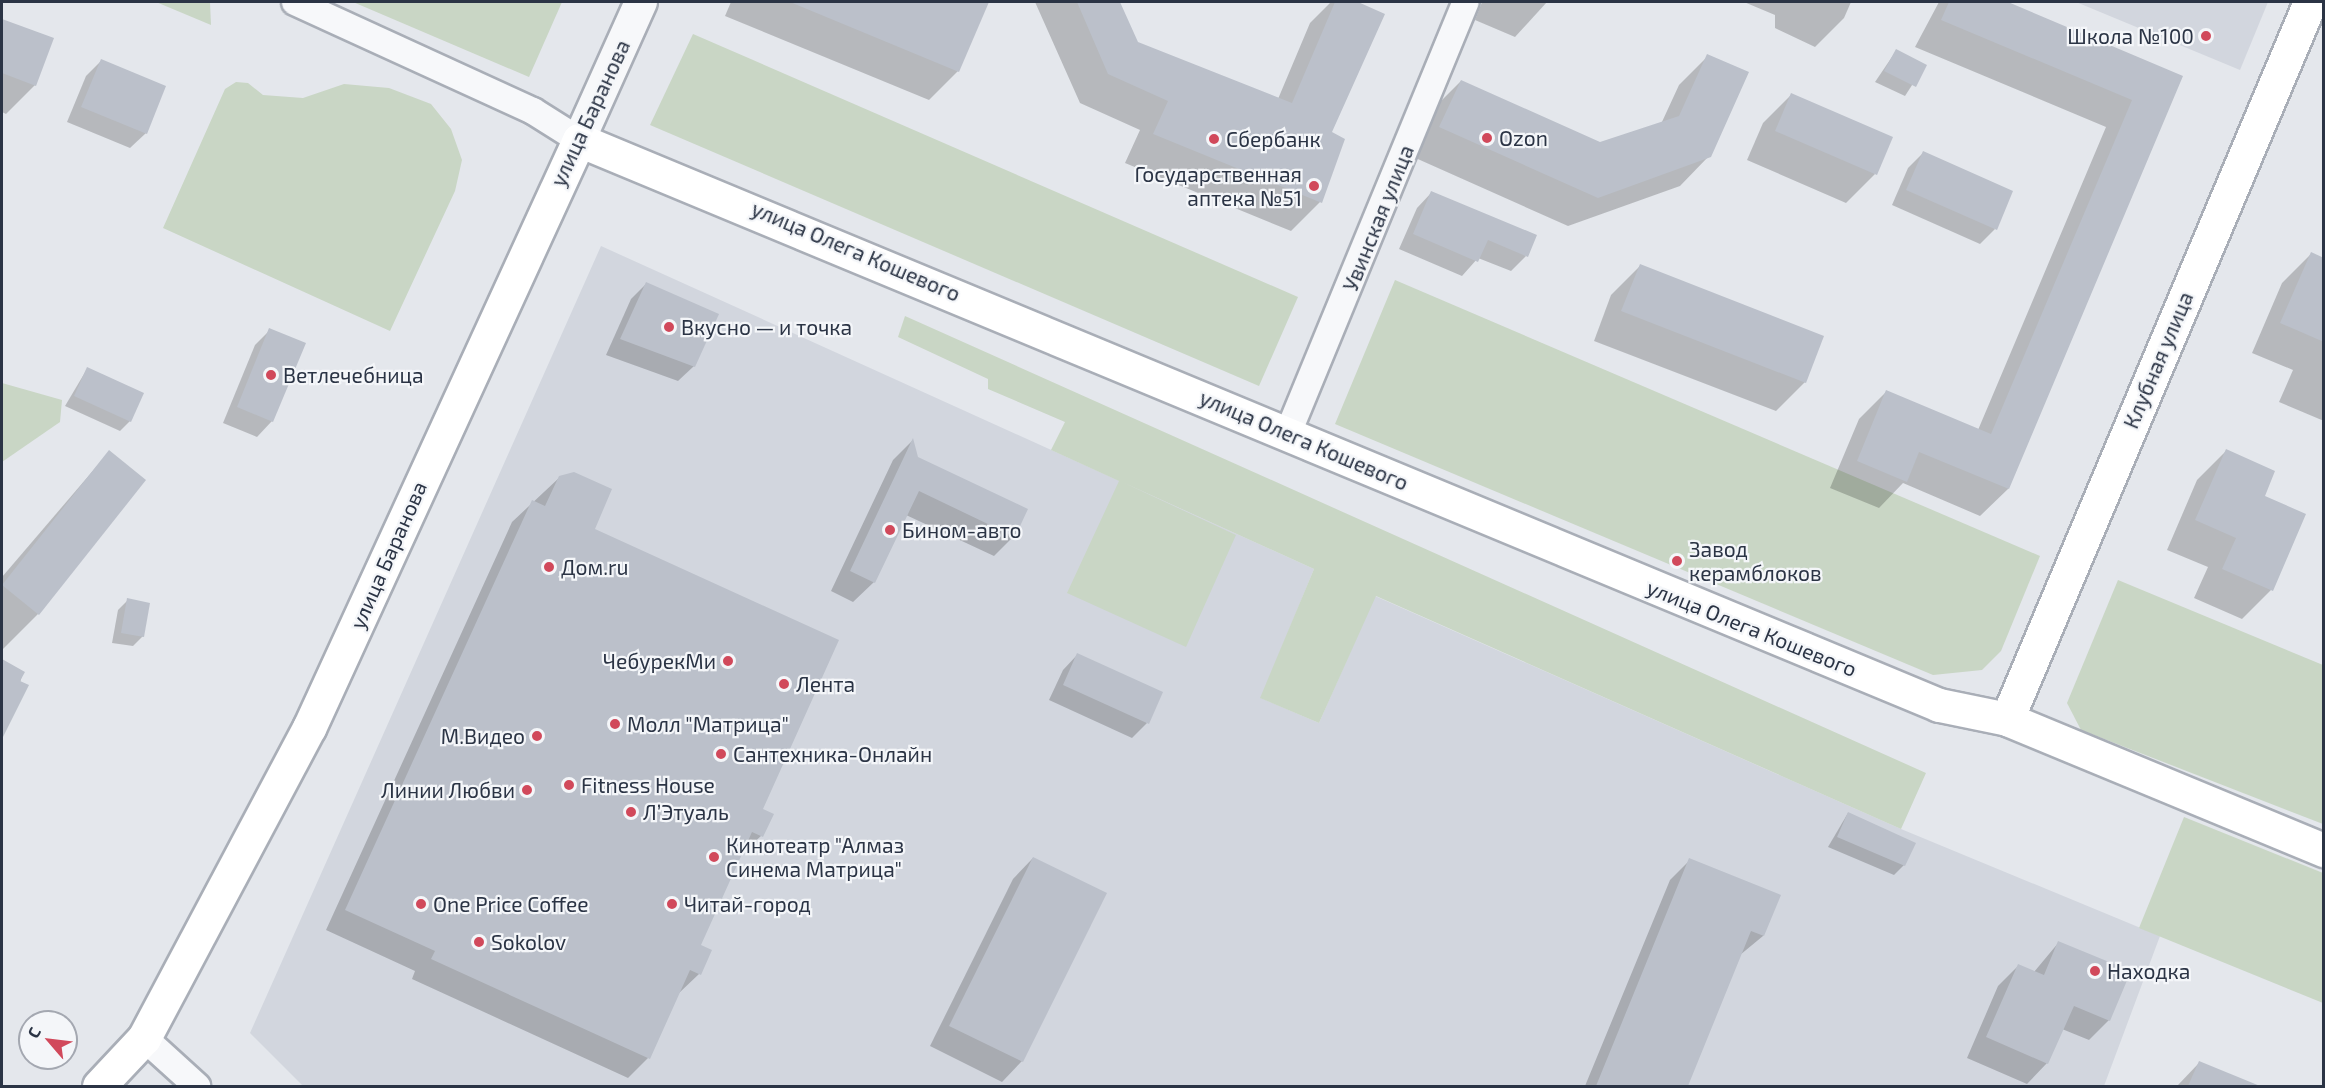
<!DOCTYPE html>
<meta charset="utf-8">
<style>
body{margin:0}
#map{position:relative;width:2325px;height:1088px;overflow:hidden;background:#e4e7ec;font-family:"Exo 2",sans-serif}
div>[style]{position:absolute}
.built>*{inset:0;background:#d2d6de}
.green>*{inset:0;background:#c9d6c5}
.shadow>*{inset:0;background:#0003}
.building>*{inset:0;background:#bbc0ca}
.roads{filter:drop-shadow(2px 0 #a9aeb7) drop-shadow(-2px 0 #a9aeb7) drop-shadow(0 2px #a9aeb7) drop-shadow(0 -2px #a9aeb7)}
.minor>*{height:26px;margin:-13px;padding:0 13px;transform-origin:13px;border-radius:13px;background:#f7f8fa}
.tertiary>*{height:32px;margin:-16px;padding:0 16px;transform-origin:16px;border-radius:16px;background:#f7f8fa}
.secondary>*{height:33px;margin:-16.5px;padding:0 16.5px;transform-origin:16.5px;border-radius:16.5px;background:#fff}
.dots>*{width:16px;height:16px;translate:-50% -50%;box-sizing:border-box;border:3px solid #f4f6f9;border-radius:50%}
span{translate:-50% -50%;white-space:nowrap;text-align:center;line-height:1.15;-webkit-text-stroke:4.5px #f4f6f9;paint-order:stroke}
.poi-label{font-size:21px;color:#2b3445}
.right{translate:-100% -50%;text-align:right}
.left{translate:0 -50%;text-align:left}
.street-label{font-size:21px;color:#2b3445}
.frame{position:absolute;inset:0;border:3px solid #2b3445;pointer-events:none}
.north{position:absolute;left:18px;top:1010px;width:60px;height:60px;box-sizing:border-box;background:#f4f6f9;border:2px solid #a4a8b1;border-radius:50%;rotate:298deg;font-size:16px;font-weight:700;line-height:24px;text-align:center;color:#2b3445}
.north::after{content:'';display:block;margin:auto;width:21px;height:27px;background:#d1495b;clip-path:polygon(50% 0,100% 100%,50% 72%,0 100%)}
</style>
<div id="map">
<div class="built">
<i style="clip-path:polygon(2076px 2px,2268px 2px,2240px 70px)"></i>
<i style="clip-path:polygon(601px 246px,1314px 569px,1261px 698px,1319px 723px,1375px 596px,1901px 829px,2160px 936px,2104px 1086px,303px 1086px,250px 1033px)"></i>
</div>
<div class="green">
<i style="clip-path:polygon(156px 2px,210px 2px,211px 25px)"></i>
<i style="clip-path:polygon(353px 2px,562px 2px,529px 77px)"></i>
<i style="clip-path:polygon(693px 34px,1298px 297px,1259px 386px,650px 125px)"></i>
<i style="clip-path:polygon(236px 82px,248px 83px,263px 95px,303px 98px,344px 84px,389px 88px,431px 104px,451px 129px,462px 160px,455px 191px,390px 331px,163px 228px,225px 89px)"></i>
<i style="clip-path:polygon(1395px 280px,2040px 556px,2001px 651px,1982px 670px,1933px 675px,1335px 424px)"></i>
<i style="clip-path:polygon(905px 316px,1926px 773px,1901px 829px,1376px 596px,1319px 723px,1260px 698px,1314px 569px,1122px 482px,1236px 535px,1186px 647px,1067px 593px,1119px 481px,1051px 450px,1065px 422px,988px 389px,988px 379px,898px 337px)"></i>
<i style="clip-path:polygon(2px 383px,62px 400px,60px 422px,2px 462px)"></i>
<i style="clip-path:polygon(2118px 580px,2323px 665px,2323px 824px,2081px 730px,2067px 703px)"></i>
<i style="clip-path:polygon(2184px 817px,2323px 873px,2323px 1003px,2139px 928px)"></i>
</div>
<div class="shadow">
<i style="clip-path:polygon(731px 2px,987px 2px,958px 71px,929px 100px,725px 16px)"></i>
<i style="clip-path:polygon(1035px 2px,1118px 2px,1137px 43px,1278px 99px,1310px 23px,1331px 2px,1355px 2px,1383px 15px,1330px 133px,1320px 202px,1291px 231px,1125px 163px,1140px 130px,1080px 103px)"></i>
<i style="clip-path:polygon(1482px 2px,1547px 2px,1515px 37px,1475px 20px)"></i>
<i style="clip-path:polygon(1744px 2px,1851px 2px,1844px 18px,1815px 47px,1775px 28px,1775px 15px)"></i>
<i style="clip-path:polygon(1939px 2px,2004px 2px,2181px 76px,2008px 489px,1980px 516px,1903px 483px,1879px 508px,1830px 488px,1859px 419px,1886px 392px,1978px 430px,2106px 127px,1915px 47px)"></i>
<i style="clip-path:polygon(2px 20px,52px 38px,35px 85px,6px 114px,2px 112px)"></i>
<i style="clip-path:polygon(1896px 51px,1925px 65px,1905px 96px,1875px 82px)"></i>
<i style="clip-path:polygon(1708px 56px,1709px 156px,1680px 186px,1568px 226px,1411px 156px,1432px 110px,1461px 81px,1600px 144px,1661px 124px,1679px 85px)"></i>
<i style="clip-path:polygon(101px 61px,146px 133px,130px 148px,67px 122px,86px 76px)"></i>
<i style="clip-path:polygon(1792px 94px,1875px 174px,1846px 203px,1747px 160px,1763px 123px)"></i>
<i style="clip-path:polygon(1923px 153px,1995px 229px,1980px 244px,1892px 205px,1908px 168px)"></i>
<i style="clip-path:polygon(1432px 192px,1526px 256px,1511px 271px,1478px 258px,1462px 276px,1399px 249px,1417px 208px)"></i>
<i style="clip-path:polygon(2311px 254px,2324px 260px,2324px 421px,2279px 402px,2293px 370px,2252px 353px,2282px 283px)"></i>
<i style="clip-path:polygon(1640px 266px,1805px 382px,1776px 411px,1594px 341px,1611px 295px)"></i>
<i style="clip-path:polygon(646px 284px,694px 366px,678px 381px,606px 355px,631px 299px)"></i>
<i style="clip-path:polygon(270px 330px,272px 421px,257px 437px,223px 423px,255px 345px)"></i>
<i style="clip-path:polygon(87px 369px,130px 421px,120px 431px,65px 406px)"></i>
<i style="clip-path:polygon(912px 441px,916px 458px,1014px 536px,994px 556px,906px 515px,874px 582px,853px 602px,831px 591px,893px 460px)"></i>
<i style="clip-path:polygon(2226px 451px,2263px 496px,2271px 590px,2242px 619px,2194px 598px,2208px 567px,2167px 550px,2197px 480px)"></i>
<i style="clip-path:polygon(109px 452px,144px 481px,38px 614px,2px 650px,2px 577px)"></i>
<i style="clip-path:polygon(560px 477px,761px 809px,772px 814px,761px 836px,739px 856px,699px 946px,699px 974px,678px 994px,648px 1058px,628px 1078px,412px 979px,415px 971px,326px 930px,512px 522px)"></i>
<i style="clip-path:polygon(128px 600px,143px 636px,133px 646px,112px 643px,118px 610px)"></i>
<i style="clip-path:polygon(1078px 654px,1147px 723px,1132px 738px,1049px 700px,1063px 670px)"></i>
<i style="clip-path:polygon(2px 661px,23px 672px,10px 719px,2px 727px)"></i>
<i style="clip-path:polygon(1848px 813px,1904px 865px,1894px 875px,1828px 847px)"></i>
<i style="clip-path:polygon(1033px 858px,1022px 1061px,1002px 1082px,930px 1046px,1013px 879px)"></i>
<i style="clip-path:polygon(1690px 860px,1779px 896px,1763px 936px,1740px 955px,1686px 1086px,1585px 1086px,1670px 880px)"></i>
<i style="clip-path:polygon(2059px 942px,2109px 1020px,2089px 1040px,2062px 1029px,2047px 1063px,2027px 1084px,1967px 1058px,1998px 986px,2018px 966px,2034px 972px)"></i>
<i style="clip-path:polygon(2199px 1063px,2258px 1086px,2177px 1086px)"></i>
</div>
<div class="building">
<i style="clip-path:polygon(790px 2px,989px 2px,959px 72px)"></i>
<i style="clip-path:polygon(1077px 2px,1120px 2px,1138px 42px,1292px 103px,1335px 2px,1358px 2px,1385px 14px,1332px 132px,1345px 139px,1322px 203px,1153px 134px,1168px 101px,1108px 74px)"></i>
<i style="clip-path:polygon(1949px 2px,2008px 2px,2183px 76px,2009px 489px,1919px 452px,1907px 482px,1857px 461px,1886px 390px,1991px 434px,2132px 100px,1941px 20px)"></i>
<i style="clip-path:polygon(2px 19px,54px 38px,36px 86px,2px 73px)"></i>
<i style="clip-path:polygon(1896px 49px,1927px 65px,1916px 87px,1884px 71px)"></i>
<i style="clip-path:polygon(1707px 54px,1749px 72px,1711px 157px,1598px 198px,1439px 127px,1461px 80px,1600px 142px,1679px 116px)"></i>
<i style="clip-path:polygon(101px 59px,166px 86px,147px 134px,81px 107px)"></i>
<i style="clip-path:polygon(1791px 93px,1893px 137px,1877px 175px,1775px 131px)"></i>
<i style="clip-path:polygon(1923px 151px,2013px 191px,1997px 230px,1906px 190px)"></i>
<i style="clip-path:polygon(1431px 191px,1537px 235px,1528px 257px,1488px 240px,1478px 262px,1413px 234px)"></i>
<i style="clip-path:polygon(2311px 252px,2324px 258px,2324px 342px,2280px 323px)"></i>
<i style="clip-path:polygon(1640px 264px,1824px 336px,1806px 383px,1621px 311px)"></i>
<i style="clip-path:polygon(646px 282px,719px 314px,695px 367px,620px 339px)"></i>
<i style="clip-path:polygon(269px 328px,306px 343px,273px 422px,237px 407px)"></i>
<i style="clip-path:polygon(87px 367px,144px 393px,131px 422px,74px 396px)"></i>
<i style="clip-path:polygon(913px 438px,918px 457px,1028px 509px,1015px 537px,919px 491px,875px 583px,850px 571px)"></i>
<i style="clip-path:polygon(2226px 449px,2275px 471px,2265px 496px,2306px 514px,2273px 591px,2222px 569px,2236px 538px,2195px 520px)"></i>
<i style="clip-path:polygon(109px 450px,146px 480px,39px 615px,2px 585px)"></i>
<i style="clip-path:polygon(574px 472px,612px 489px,595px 529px,839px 640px,763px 809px,774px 814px,763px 837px,752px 832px,701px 945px,712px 950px,701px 975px,690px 970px,650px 1059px,431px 959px,435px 951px,345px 910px,532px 500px,545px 506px,559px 476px)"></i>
<i style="clip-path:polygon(127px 598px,150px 603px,144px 637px,121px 633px)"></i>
<i style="clip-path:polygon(1077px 653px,1163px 692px,1149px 724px,1063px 685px)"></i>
<i style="clip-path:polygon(2px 659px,25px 672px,20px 681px,29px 685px,2px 739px)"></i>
<i style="clip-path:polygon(1848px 812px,1916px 843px,1905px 866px,1837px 837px)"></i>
<i style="clip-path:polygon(1033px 857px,1107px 893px,1023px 1062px,949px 1026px)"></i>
<i style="clip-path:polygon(1689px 858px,1781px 895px,1764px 936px,1751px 931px,1688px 1086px,1596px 1086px)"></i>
<i style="clip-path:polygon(2058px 941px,2131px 971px,2110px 1021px,2074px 1006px,2048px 1064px,1986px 1037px,2018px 964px,2044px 975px)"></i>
<i style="clip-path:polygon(2199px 1061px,2260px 1086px,2188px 1086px)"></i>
</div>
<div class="roads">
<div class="minor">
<i style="left:295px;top:2px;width:262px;rotate:24.6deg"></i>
<i style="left:533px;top:111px;width:54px;rotate:32.2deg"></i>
<i style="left:1288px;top:433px;width:466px;rotate:-67.6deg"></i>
<i style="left:144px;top:1038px;width:72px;rotate:42.2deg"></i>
</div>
<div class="tertiary">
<i style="left:579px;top:140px;width:151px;rotate:-65.8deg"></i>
</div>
<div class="secondary">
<i style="left:2007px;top:719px;width:778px;rotate:-67.09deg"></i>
<i style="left:99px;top:1086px;width:66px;rotate:-46.8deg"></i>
<i style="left:144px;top:1038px;width:351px;rotate:-62deg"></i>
<i style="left:309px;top:728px;width:647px;rotate:-65.34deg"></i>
<i style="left:579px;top:140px;width:1473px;rotate:22.56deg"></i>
<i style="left:1939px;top:705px;width:69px;rotate:11.6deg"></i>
<i style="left:2007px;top:719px;width:343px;rotate:22.5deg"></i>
</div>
</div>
<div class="dots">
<i style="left:2206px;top:36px;background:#d1495b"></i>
<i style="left:1487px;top:138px;background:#d1495b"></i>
<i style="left:1214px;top:139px;background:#d1495b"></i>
<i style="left:1314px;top:186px;background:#d1495b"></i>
<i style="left:669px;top:327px;background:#d1495b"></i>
<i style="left:271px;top:375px;background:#d1495b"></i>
<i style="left:890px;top:530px;background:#d1495b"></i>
<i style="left:1677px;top:561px;background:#d1495b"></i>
<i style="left:549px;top:567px;background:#d1495b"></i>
<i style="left:728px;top:661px;background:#d1495b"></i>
<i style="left:784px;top:684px;background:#d1495b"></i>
<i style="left:615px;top:724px;background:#d1495b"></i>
<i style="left:537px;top:736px;background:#d1495b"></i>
<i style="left:721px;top:754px;background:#d1495b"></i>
<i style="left:569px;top:785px;background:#d1495b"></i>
<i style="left:527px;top:790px;background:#d1495b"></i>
<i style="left:631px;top:812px;background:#d1495b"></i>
<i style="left:714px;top:857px;background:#d1495b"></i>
<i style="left:421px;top:904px;background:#d1495b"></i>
<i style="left:672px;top:904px;background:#d1495b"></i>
<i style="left:479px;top:942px;background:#d1495b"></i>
<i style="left:2095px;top:971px;background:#d1495b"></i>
</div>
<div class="poi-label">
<span class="right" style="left:2194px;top:36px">Школа №100</span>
<span class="left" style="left:1499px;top:138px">Ozon</span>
<span class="left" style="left:1226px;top:139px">Сбербанк</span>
<span class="right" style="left:1302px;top:186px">Государственная<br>аптека №51</span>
<span class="left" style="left:681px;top:327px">Вкусно — и точка</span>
<span class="left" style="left:283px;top:375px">Ветлечебница</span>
<span class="left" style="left:902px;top:530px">Бином-авто</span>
<span class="left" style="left:1689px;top:561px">Завод<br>керамблоков</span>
<span class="left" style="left:561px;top:567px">Дом.ru</span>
<span class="right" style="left:716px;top:661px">ЧебурекМи</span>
<span class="left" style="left:796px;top:684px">Лента</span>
<span class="left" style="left:627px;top:724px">Молл "Матрица"</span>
<span class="right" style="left:525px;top:736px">М.Видео</span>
<span class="left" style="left:733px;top:754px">Сантехника-Онлайн</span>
<span class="left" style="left:581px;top:785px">Fitness House</span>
<span class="right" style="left:515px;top:790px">Линии Любви</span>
<span class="left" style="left:643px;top:812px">Л’Этуаль</span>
<span class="left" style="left:726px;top:857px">Кинотеатр "Алмаз<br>Синема Матрица"</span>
<span class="left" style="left:433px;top:904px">One Price Coffee</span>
<span class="left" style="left:684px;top:904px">Читай-город</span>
<span class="left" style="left:491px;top:942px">Sokolov</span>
<span class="left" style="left:2107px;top:971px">Находка</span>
</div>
<div class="street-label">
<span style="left:590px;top:113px;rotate:-65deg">улица Баранова</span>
<span style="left:1378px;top:218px;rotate:-68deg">Увинская улица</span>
<span style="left:856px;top:251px;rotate:23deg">улица Олега Кошевого</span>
<span style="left:2158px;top:360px;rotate:-67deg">Клубная улица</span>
<span style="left:1304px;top:440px;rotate:23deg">улица Олега Кошевого</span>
<span style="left:388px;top:555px;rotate:-66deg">улица Баранова</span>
<span style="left:1752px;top:628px;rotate:22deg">улица Олега Кошевого</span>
</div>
<div class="frame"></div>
<div class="north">С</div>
</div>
